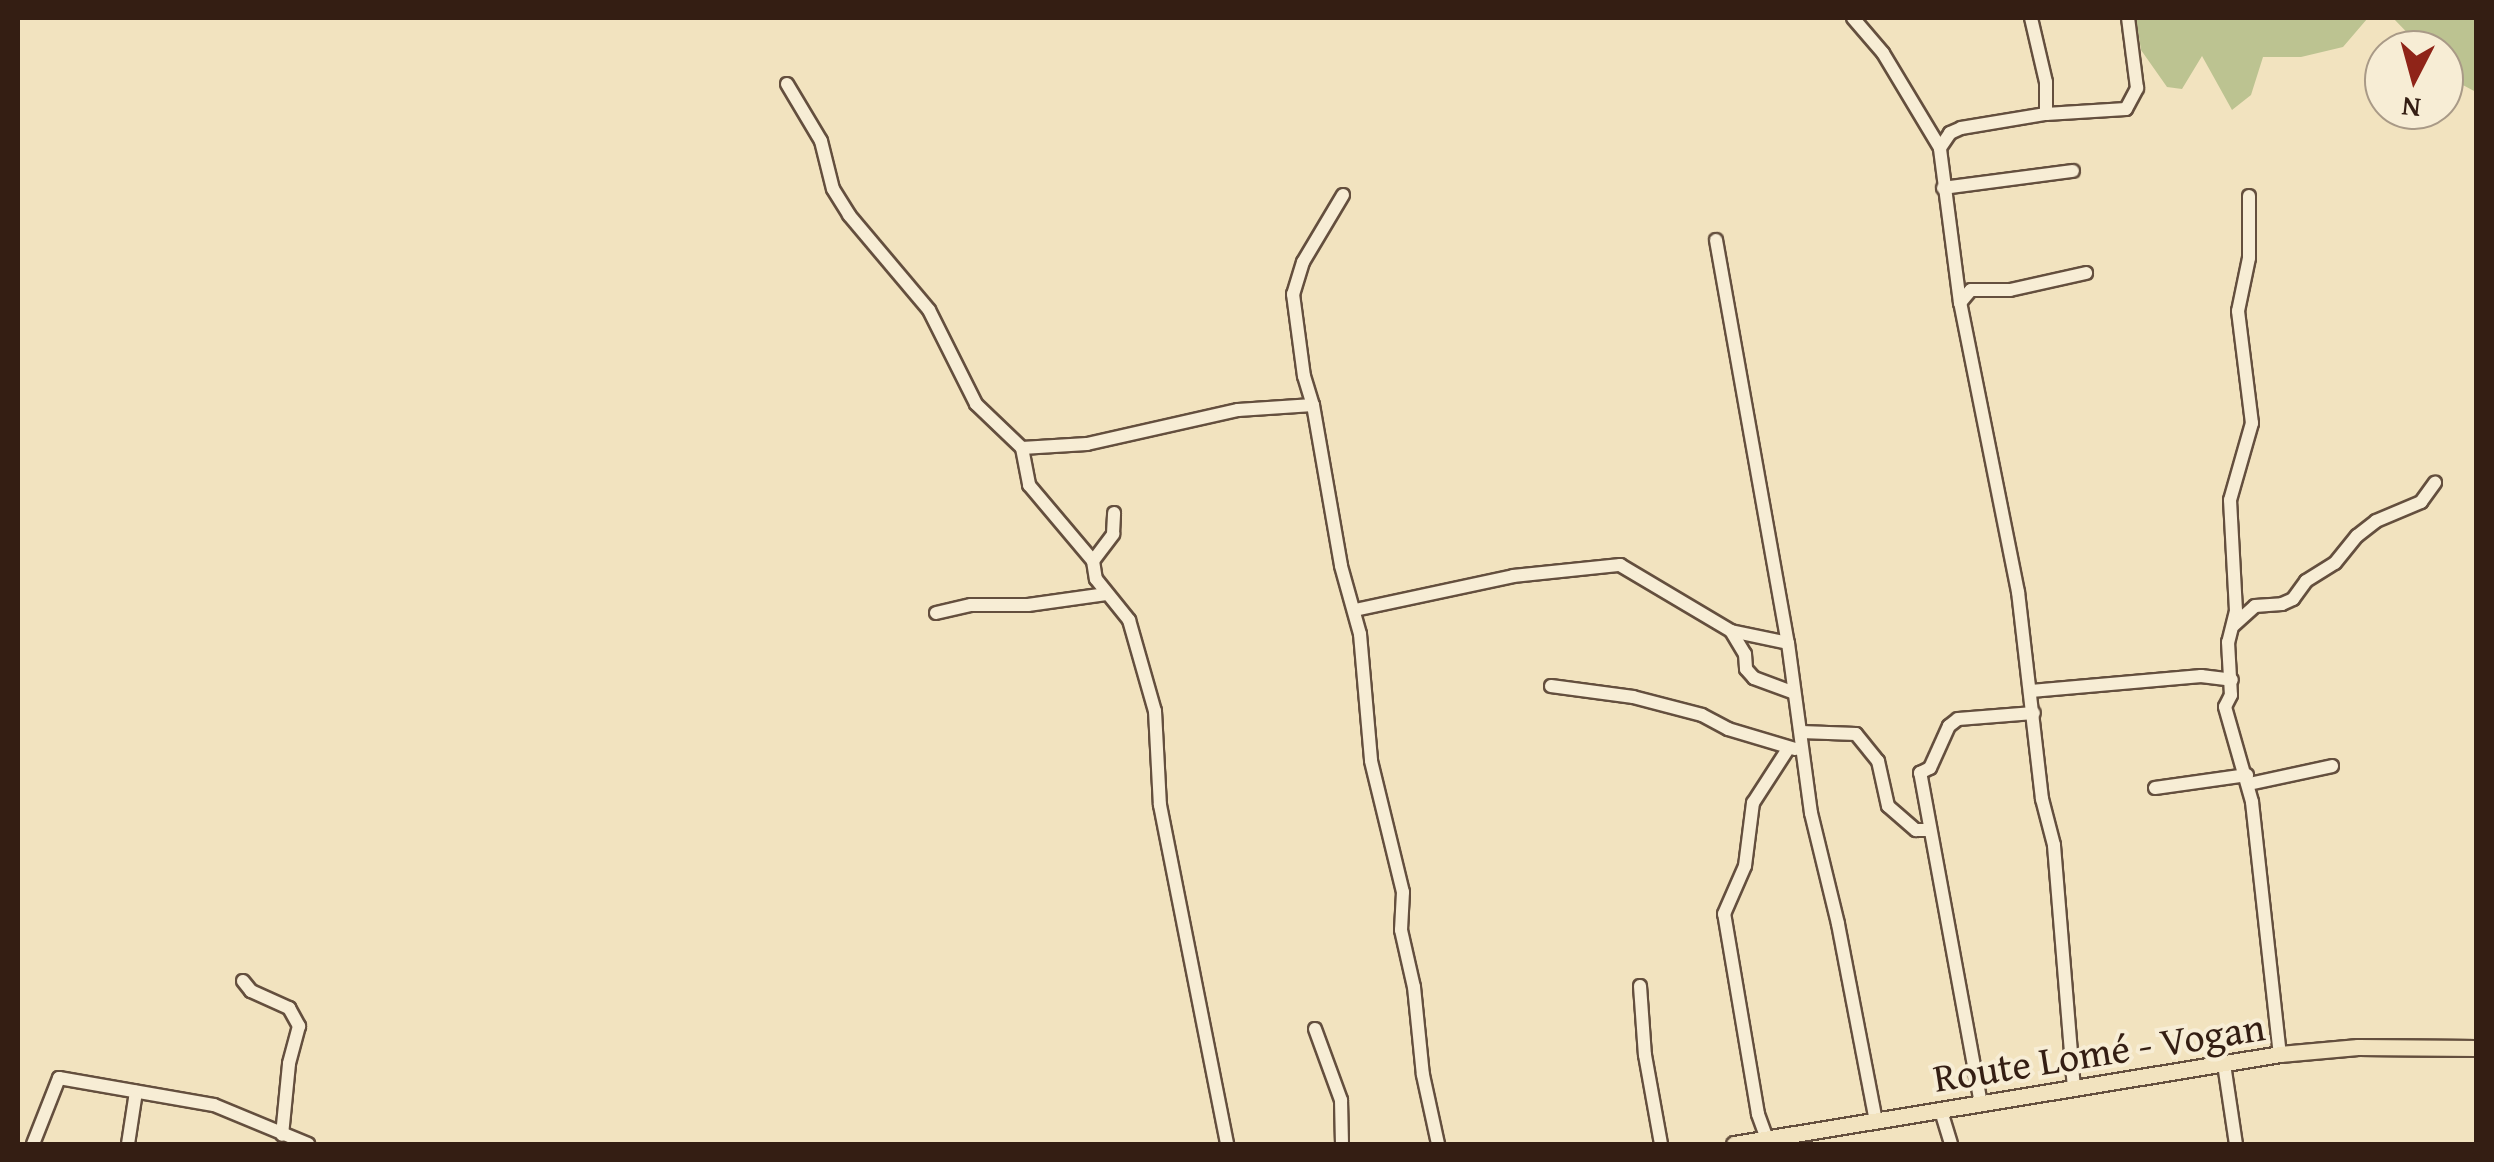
<!DOCTYPE html>
<meta charset="utf-8">
<style>
body{margin:0}
#map{position:relative;width:2494px;height:1162px;overflow:hidden;background:#f2e3bf;font-family:"Gentium Book Plus",serif}
div>[style]{position:absolute}
.green>*{inset:0;background:#bcc391}
.roads{filter:drop-shadow(2px 0 #644f3e) drop-shadow(-2px 0 #644f3e) drop-shadow(0 2px #644f3e) drop-shadow(0 -2px #644f3e)}
.minor>*{height:12px;margin:-6px;padding:0 6px;transform-origin:6px;border-radius:6px;background:#f7edd5}
.major>*{height:15px;margin:-7.5px;padding:0 7.5px;transform-origin:7.5px;border-radius:7.5px;background:#f2e3bf}
span{translate:-50% -50%;white-space:nowrap;text-align:center;line-height:1.15;-webkit-text-stroke:8px #f7edd5;paint-order:stroke}
.street-label{font-size:40px;color:#341e13}
.frame{position:absolute;inset:0;border:20px solid #341e13;pointer-events:none}
.north{position:absolute;left:2364px;top:30px;width:100px;height:100px;box-sizing:border-box;background:#f7edd5;border:2px solid #a99a87;border-radius:50%;rotate:186deg;font-size:28px;font-weight:700;line-height:40px;text-align:center;color:#341e13}
.north::after{content:'';display:block;margin:auto;width:35px;height:45px;background:#8f2418;clip-path:polygon(50% 0,100% 100%,50% 72%,0 100%)}
</style>
<div id="map">
<div class="green">
<i style="clip-path:polygon(2136px 18px,2386px 18px,2367px 19px,2343px 47px,2301px 57px,2263px 57px,2251px 95px,2232px 110px,2202px 56px,2182px 89px,2167px 87px,2141px 50px)"></i>
<i style="clip-path:polygon(2393px 18px,2476px 18px,2476px 92px,2444px 75px,2444px 50px,2424px 50px)"></i>
</div>
<div class="roads">
<div class="minor">
<i style="left:1853px;top:18px;width:46px;rotate:49.4deg"></i>
<i style="left:1883px;top:53px;width:111px;rotate:59deg"></i>
<i style="left:2031px;top:18px;width:66px;rotate:76.8deg"></i>
<i style="left:2046px;top:82px;width:32px;rotate:90deg"></i>
<i style="left:787px;top:84px;width:66px;rotate:59.2deg"></i>
<i style="left:821px;top:141px;width:49px;rotate:76deg"></i>
<i style="left:833px;top:189px;width:31px;rotate:58deg"></i>
<i style="left:849px;top:215px;width:124px;rotate:49.9deg"></i>
<i style="left:929px;top:310px;width:105px;rotate:63.4deg"></i>
<i style="left:976px;top:404px;width:64px;rotate:43.7deg"></i>
<i style="left:1022px;top:448px;width:38px;rotate:79deg"></i>
<i style="left:1029px;top:485px;width:99px;rotate:49.9deg"></i>
<i style="left:1093px;top:561px;width:18px;rotate:81deg"></i>
<i style="left:1096px;top:579px;width:53px;rotate:51.2deg"></i>
<i style="left:1129px;top:620px;width:95px;rotate:74.1deg"></i>
<i style="left:1155px;top:711px;width:94px;rotate:87deg"></i>
<i style="left:1160px;top:805px;width:346px;rotate:78.8deg"></i>
<i style="left:1943px;top:188px;width:131px;rotate:-7.5deg"></i>
<i style="left:1343px;top:195px;width:78px;rotate:120.8deg"></i>
<i style="left:1303px;top:262px;width:34px;rotate:107deg"></i>
<i style="left:1293px;top:294px;width:83px;rotate:82.4deg"></i>
<i style="left:1304px;top:376px;width:30px;rotate:73deg"></i>
<i style="left:1313px;top:405px;width:163px;rotate:80.1deg"></i>
<i style="left:1341px;top:566px;width:71px;rotate:74.4deg"></i>
<i style="left:1360px;top:634px;width:127px;rotate:85deg"></i>
<i style="left:1371px;top:761px;width:135px;rotate:76.3deg"></i>
<i style="left:1403px;top:892px;width:38px;rotate:93deg"></i>
<i style="left:1401px;top:930px;width:58px;rotate:77.2deg"></i>
<i style="left:1414px;top:987px;width:88px;rotate:84.2deg"></i>
<i style="left:1423px;top:1075px;width:71px;rotate:77.7deg"></i>
<i style="left:2249px;top:196px;width:62px;rotate:90deg"></i>
<i style="left:2249px;top:258px;width:54px;rotate:101.7deg"></i>
<i style="left:2238px;top:311px;width:113px;rotate:82.9deg"></i>
<i style="left:2252px;top:423px;width:80px;rotate:105.9deg"></i>
<i style="left:2230px;top:500px;width:111px;rotate:86.9deg"></i>
<i style="left:2236px;top:611px;width:32px;rotate:104deg"></i>
<i style="left:2228px;top:642px;width:53px;rotate:86.8deg"></i>
<i style="left:2231px;top:695px;width:13px;rotate:117deg"></i>
<i style="left:2225px;top:707px;width:99px;rotate:74.1deg"></i>
<i style="left:2252px;top:802px;width:254px;rotate:83.7deg"></i>
<i style="left:1716px;top:240px;width:409px;rotate:79.9deg"></i>
<i style="left:1788px;top:643px;width:172px;rotate:82.3deg"></i>
<i style="left:1811px;top:813px;width:114px;rotate:76.3deg"></i>
<i style="left:1838px;top:924px;width:202px;rotate:79.1deg"></i>
<i style="left:1960px;top:303px;width:17px;rotate:-50deg"></i>
<i style="left:1971px;top:290px;width:39px"></i>
<i style="left:2010px;top:290px;width:78px;rotate:-12.6deg"></i>
<i style="left:1022px;top:448px;width:65px;rotate:-3.5deg"></i>
<i style="left:1087px;top:444px;width:155px;rotate:-12.7deg"></i>
<i style="left:1238px;top:410px;width:75px;rotate:-3.8deg"></i>
<i style="left:1093px;top:561px;width:34px;rotate:-53deg"></i>
<i style="left:1113px;top:534px;width:21px;rotate:-87deg"></i>
<i style="left:1355px;top:610px;width:162px;rotate:-12.1deg"></i>
<i style="left:1513px;top:576px;width:108px;rotate:-5.9deg"></i>
<i style="left:1620px;top:565px;width:129px;rotate:30.7deg"></i>
<i style="left:1731px;top:631px;width:58px;rotate:11.9deg"></i>
<i style="left:936px;top:613px;width:36px;rotate:-13deg"></i>
<i style="left:971px;top:605px;width:57px"></i>
<i style="left:1028px;top:605px;width:79px;rotate:-8deg"></i>
<i style="left:2234px;top:625px;width:28px;rotate:-42deg"></i>
<i style="left:2255px;top:606px;width:27px;rotate:-4deg"></i>
<i style="left:2282px;top:604px;width:12px;rotate:-24deg"></i>
<i style="left:2293px;top:599px;width:22px;rotate:-54deg"></i>
<i style="left:2306px;top:581px;width:34px;rotate:-32deg"></i>
<i style="left:2335px;top:563px;width:35px;rotate:-51deg"></i>
<i style="left:2357px;top:536px;width:24px;rotate:-38deg"></i>
<i style="left:2376px;top:521px;width:49px;rotate:-22.9deg"></i>
<i style="left:2421px;top:502px;width:24px;rotate:-54deg"></i>
<i style="left:1731px;top:631px;width:27px;rotate:59deg"></i>
<i style="left:1745px;top:654px;width:15px;rotate:86deg"></i>
<i style="left:1746px;top:669px;width:12px;rotate:48deg"></i>
<i style="left:1754px;top:678px;width:40px;rotate:20.2deg"></i>
<i style="left:1551px;top:686px;width:83px;rotate:7.6deg"></i>
<i style="left:1633px;top:697px;width:71px;rotate:14.6deg"></i>
<i style="left:1702px;top:715px;width:30px;rotate:28deg"></i>
<i style="left:1728px;top:729px;width:70px;rotate:16.6deg"></i>
<i style="left:2031px;top:691px;width:171px;rotate:-5deg"></i>
<i style="left:2201px;top:676px;width:31px;rotate:7deg"></i>
<i style="left:1801px;top:732px;width:55px;rotate:2.1deg"></i>
<i style="left:1856px;top:734px;width:35px;rotate:51deg"></i>
<i style="left:1878px;top:761px;width:46px;rotate:77.5deg"></i>
<i style="left:1888px;top:806px;width:37px;rotate:41deg"></i>
<i style="left:1916px;top:830px;width:14px"></i>
<i style="left:2249px;top:784px;width:85px;rotate:-12.2deg"></i>
<i style="left:2155px;top:788px;width:93px;rotate:-8deg"></i>
<i style="left:243px;top:981px;width:13px;rotate:51deg"></i>
<i style="left:251px;top:991px;width:42px;rotate:24.1deg"></i>
<i style="left:289px;top:1008px;width:21px;rotate:61deg"></i>
<i style="left:299px;top:1026px;width:39px;rotate:105deg"></i>
<i style="left:289px;top:1064px;width:71px;rotate:95.6deg"></i>
<i style="left:1640px;top:986px;width:69px;rotate:85.9deg"></i>
<i style="left:1645px;top:1055px;width:90px;rotate:79.8deg"></i>
<i style="left:1315px;top:1029px;width:76px;rotate:69.9deg"></i>
<i style="left:1341px;top:1100px;width:44px;rotate:88.7deg"></i>
<i style="left:2224px;top:1064px;width:81px;rotate:81.5deg"></i>
<i style="left:2074px;top:1089px;width:245px;rotate:-94.7deg"></i>
<i style="left:2054px;top:845px;width:48px;rotate:-104.6deg"></i>
<i style="left:2042px;top:799px;width:208px;rotate:-96.6deg"></i>
<i style="left:2018px;top:592px;width:295px;rotate:-101.3deg"></i>
<i style="left:1960px;top:303px;width:156px;rotate:-97.4deg"></i>
<i style="left:1940px;top:148px;width:18px;rotate:-56deg"></i>
<i style="left:1950px;top:133px;width:12px;rotate:-24deg"></i>
<i style="left:1961px;top:128px;width:86px;rotate:-9.4deg"></i>
<i style="left:2046px;top:114px;width:80px;rotate:-3.6deg"></i>
<i style="left:2126px;top:109px;width:24px;rotate:-62deg"></i>
<i style="left:2137px;top:88px;width:71px;rotate:-97.3deg"></i>
<i style="left:1981px;top:1104px;width:337px;rotate:-100.4deg"></i>
<i style="left:1920px;top:773px;width:11px;rotate:-27deg"></i>
<i style="left:1930px;top:768px;width:46px;rotate:-65.7deg"></i>
<i style="left:1949px;top:726px;width:11px;rotate:-38deg"></i>
<i style="left:1958px;top:719px;width:76px;rotate:-4.5deg"></i>
<i style="left:1941px;top:1111px;width:34px;rotate:73deg"></i>
<i style="left:1767px;top:1139px;width:27px;rotate:-110deg"></i>
<i style="left:1758px;top:1114px;width:203px;rotate:-99.6deg"></i>
<i style="left:1724px;top:914px;width:52px;rotate:-66.4deg"></i>
<i style="left:1745px;top:866px;width:64px;rotate:-82.8deg"></i>
<i style="left:1753px;top:803px;width:64px;rotate:-57.1deg"></i>
<i style="left:33px;top:1144px;width:71px;rotate:-68.5deg"></i>
<i style="left:59px;top:1078px;width:157px;rotate:9.9deg"></i>
<i style="left:214px;top:1105px;width:102px;rotate:22.5deg"></i>
<i style="left:128px;top:1144px;width:53px;rotate:-81.3deg"></i>
</div>
<div class="major">
<i style="left:1734px;top:1144px;width:553px;rotate:-9.36deg"></i>
<i style="left:2280px;top:1054px;width:78px;rotate:-5.1deg"></i>
<i style="left:2358px;top:1047px;width:118px;rotate:0.5deg"></i>
</div>
</div>
<div class="street-label">
<span style="left:2099px;top:1052px;rotate:-9deg">Route Lomé - Vogan</span>
</div>
<div class="frame"></div>
<div class="north">N</div>
</div>
